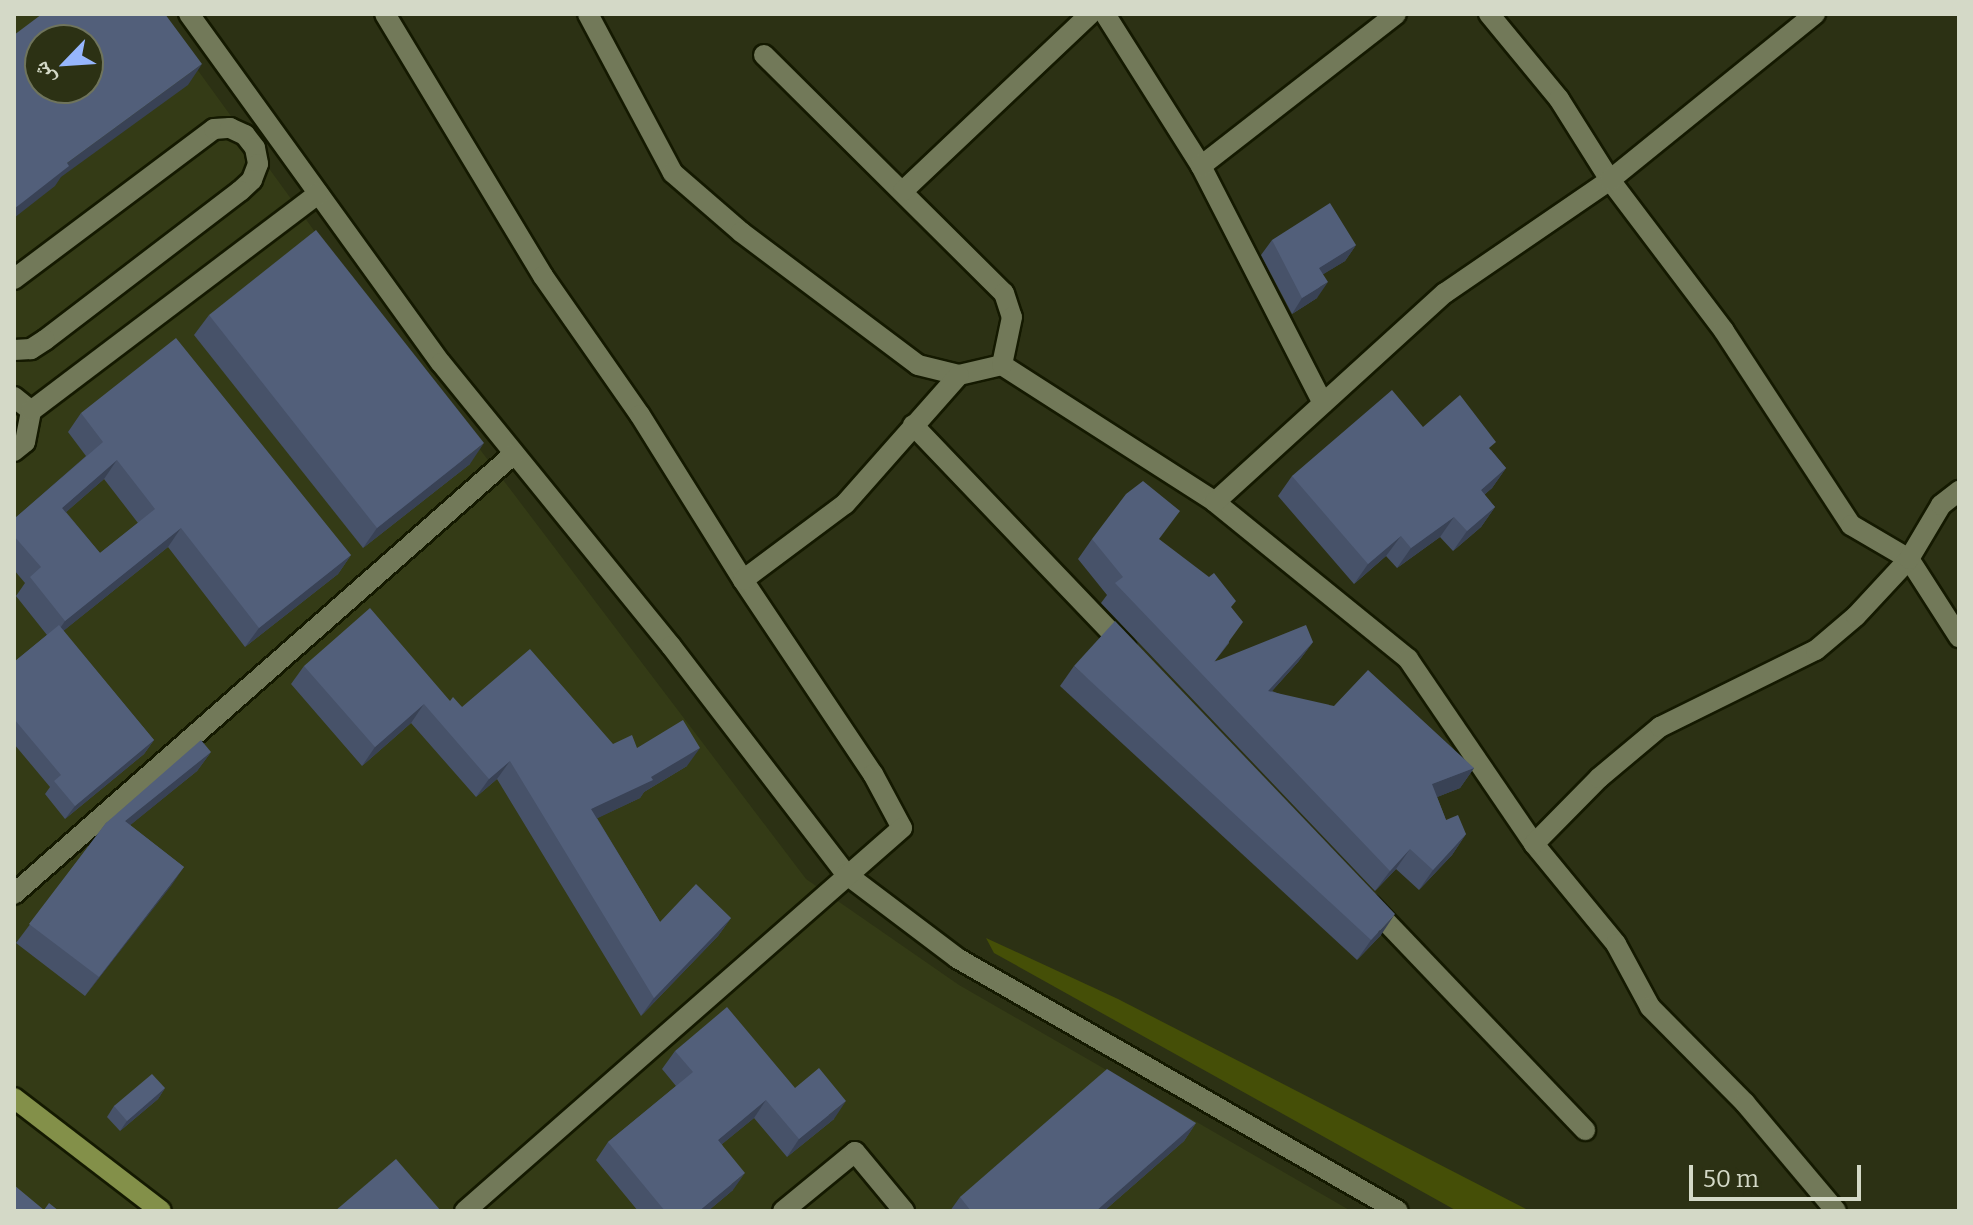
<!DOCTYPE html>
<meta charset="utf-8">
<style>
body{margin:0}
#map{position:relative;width:1973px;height:1225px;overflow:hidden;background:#2c3114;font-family:Bitter,"Noto Naskh Arabic",serif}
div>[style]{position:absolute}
.built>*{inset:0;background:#343b16}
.green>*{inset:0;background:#454f07}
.roads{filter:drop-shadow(2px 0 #141900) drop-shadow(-2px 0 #141900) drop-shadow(0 2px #141900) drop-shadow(0 -2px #141900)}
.minor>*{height:20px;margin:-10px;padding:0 10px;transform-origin:10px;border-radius:10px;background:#727959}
.major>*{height:20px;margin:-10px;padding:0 10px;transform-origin:10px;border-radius:10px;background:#839049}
.wall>*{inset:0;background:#475269}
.shaded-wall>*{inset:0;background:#394255}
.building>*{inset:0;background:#525f7a}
span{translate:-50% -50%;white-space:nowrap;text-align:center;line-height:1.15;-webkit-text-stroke:6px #2c3114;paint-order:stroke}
.frame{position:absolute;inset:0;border:16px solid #d4d9c7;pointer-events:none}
.north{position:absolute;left:24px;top:24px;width:80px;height:80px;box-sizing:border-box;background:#2c3114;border:2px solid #6f745c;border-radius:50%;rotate:245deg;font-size:22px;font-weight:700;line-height:32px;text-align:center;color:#d4d9c7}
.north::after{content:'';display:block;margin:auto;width:28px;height:36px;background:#96b6fd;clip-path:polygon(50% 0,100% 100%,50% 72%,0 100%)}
.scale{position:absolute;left:1689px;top:1165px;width:172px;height:36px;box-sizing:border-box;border:4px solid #d4d9c7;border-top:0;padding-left:10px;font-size:24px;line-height:28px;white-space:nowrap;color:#d4d9c7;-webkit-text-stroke:6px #2c3114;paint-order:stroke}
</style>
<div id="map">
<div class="built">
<i style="clip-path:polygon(evenodd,14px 14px,157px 14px,318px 236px,806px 879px,959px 985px,1351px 1211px,14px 1211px,14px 14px,40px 40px,88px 40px,88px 88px,40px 88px,40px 40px)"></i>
</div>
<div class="green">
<i style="clip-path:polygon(986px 938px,1118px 999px,1530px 1211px,1457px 1211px,994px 953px)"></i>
</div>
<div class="roads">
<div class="minor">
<i style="left:189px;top:14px;width:430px;rotate:54.2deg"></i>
<i style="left:441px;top:363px;width:365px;rotate:50.9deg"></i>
<i style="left:671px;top:646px;width:287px;rotate:52.5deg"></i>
<i style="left:846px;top:874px;width:139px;rotate:37.1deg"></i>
<i style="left:957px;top:958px;width:508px;rotate:29.84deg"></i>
<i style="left:385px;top:14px;width:306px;rotate:58.9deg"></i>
<i style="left:543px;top:276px;width:169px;rotate:55.1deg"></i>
<i style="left:640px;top:415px;width:195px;rotate:58deg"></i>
<i style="left:743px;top:580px;width:234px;rotate:56.2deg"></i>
<i style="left:873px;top:774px;width:61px;rotate:61.8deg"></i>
<i style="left:902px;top:828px;width:581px;rotate:138.77deg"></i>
<i style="left:588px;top:14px;width:180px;rotate:61.9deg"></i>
<i style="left:673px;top:173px;width:90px;rotate:40.9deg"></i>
<i style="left:741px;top:232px;width:221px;rotate:36.9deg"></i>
<i style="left:918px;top:365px;width:42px;rotate:13.7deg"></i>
<i style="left:959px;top:375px;width:44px;rotate:-13.1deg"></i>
<i style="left:1002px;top:365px;width:253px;rotate:32.7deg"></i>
<i style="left:1215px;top:502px;width:249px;rotate:39.1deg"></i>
<i style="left:1408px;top:659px;width:224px;rotate:55.7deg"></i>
<i style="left:1534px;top:844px;width:129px;rotate:50.6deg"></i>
<i style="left:1616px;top:944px;width:72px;rotate:61.6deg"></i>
<i style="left:1650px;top:1007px;width:135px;rotate:45.3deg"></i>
<i style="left:1745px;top:1103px;width:141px;rotate:49.9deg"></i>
<i style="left:1105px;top:14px;width:180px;rotate:57.7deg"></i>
<i style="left:1201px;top:166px;width:267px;rotate:62.8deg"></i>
<i style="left:1489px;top:14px;width:110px;rotate:50.5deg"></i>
<i style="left:1559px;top:99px;width:96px;rotate:57.8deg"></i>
<i style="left:1610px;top:180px;width:189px;rotate:52.9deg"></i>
<i style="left:1724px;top:331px;width:232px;rotate:56.8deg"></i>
<i style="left:1851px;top:525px;width:67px;rotate:30.4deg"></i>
<i style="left:1909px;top:559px;width:93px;rotate:57.3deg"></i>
<i style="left:764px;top:55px;width:338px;rotate:44.8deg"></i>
<i style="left:1004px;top:293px;width:25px;rotate:72deg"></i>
<i style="left:1012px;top:317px;width:49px;rotate:101.8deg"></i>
<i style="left:1201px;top:166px;width:247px;rotate:-37.9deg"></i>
<i style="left:903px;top:191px;width:257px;rotate:-43.4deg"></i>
<i style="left:14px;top:279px;width:250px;rotate:-36.9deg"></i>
<i style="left:214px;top:129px;width:16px;rotate:-4deg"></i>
<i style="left:230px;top:128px;width:17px;rotate:25deg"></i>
<i style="left:245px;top:135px;width:16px;rotate:52deg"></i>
<i style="left:255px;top:148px;width:16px;rotate:79deg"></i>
<i style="left:258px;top:164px;width:17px;rotate:111deg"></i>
<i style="left:252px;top:180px;width:16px;rotate:137deg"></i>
<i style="left:240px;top:191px;width:245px;rotate:142.6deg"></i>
<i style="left:45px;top:340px;width:17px;rotate:147deg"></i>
<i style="left:31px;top:349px;width:17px;rotate:177deg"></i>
<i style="left:14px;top:397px;width:22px;rotate:39deg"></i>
<i style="left:913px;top:425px;width:308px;rotate:46.3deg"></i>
<i style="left:14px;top:451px;width:14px;rotate:-39deg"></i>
<i style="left:25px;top:442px;width:32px;rotate:-79deg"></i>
<i style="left:31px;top:411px;width:360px;rotate:-37.1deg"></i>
<i style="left:1215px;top:502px;width:311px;rotate:-42.3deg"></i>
<i style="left:1445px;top:293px;width:200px;rotate:-34.4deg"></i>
<i style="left:1610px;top:180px;width:264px;rotate:-39deg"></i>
<i style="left:743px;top:580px;width:127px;rotate:-36.7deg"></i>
<i style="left:845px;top:504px;width:172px;rotate:-48.5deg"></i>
<i style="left:1534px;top:844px;width:93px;rotate:-45.4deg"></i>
<i style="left:1599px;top:778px;width:80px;rotate:-39.9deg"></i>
<i style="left:1660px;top:727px;width:174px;rotate:-26.3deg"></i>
<i style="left:1816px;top:650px;width:52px;rotate:-40.4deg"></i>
<i style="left:1856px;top:616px;width:78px;rotate:-47.1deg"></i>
<i style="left:1909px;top:559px;width:63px;rotate:-59.3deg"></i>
<i style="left:1941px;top:505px;width:23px;rotate:-38deg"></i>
<i style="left:14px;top:894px;width:666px;rotate:-41.35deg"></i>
<i style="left:1371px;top:906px;width:310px;rotate:46.3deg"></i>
<i style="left:783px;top:1211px;width:93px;rotate:-39.3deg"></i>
<i style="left:855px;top:1152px;width:77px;rotate:50.3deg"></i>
</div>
<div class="major">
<i style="left:14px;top:1098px;width:185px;rotate:37.5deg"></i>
</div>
</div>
<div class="wall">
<i style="clip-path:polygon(1272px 240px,1356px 245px,1345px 261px,1323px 274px,1317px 298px,1292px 314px,1261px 255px)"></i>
<i style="clip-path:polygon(209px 315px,470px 464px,363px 548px,194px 335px)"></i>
<i style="clip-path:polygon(evenodd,81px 413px,351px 555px,338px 574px,245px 647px,168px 547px,63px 631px,154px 740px,144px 754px,65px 819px,45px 794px,50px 787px,14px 744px,14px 662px,47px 635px,16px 596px,25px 583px,14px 570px,14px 519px,86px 456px,68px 432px,81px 413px,104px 479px,138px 523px,100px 553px,66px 512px,104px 479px)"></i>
<i style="clip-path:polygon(1423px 427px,1491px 450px,1506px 468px,1492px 488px,1484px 495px,1495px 507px,1481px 527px,1453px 551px,1440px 537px,1397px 568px,1386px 556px,1354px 584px,1278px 496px,1292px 476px)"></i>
<i style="clip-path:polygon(1092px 539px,1160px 540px,1231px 607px,1229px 643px,1215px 661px,1313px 642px,1298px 662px,1272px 691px,1474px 768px,1460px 788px,1437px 797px,1446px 820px,1466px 834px,1452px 855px,1419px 890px,1396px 869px,1375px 891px,1101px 603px,1107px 595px,1078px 559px)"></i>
<i style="clip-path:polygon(304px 666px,450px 701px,462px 707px,613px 744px,637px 748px,687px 766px,644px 792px,640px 798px,597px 818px,660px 922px,731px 918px,718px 936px,641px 1016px,497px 779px,476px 797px,411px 723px,362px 766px,291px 684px)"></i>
<i style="clip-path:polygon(1074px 666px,1381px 935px,1357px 960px,1060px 686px)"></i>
<i style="clip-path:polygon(211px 752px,197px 771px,130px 825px,184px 867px,85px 996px,16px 943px,106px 823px)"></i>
<i style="clip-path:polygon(675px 1051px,795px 1088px,834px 1119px,787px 1157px,754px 1118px,722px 1144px,733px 1190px,708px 1211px,638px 1211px,596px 1160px,608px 1142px,676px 1086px,662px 1069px)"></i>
<i style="clip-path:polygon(165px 1088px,158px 1099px,120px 1131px,107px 1117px,114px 1106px)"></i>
<i style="clip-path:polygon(1196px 1123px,1184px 1141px,1104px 1211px,950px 1211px,960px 1197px)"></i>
</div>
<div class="shaded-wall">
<i style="clip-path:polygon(202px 64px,188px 85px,61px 177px,55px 186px,14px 218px,14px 209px,67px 163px)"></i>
<i style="clip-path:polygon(1356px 245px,1345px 261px,1309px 283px,1319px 268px)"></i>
<i style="clip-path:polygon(1328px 282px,1317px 298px,1292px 314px,1302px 298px)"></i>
<i style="clip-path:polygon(484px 443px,470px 464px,363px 548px,377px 528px)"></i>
<i style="clip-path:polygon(117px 460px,104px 479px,49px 527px,62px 508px)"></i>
<i style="clip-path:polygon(1506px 468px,1492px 488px,1466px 510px,1481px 490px)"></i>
<i style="clip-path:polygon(1495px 507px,1481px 527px,1453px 551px,1467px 531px)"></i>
<i style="clip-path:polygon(1454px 517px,1440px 537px,1397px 568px,1411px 548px)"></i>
<i style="clip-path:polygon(181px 528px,168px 547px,52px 640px,65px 621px)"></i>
<i style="clip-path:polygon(1401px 536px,1386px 556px,1354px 584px,1368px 564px)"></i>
<i style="clip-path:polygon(351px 555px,338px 574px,245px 647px,259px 628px)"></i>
<i style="clip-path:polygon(1313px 642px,1298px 662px,1254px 711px,1268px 691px)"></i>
<i style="clip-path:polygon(424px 704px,411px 723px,362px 766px,375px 747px)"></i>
<i style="clip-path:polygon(154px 740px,144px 754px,65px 819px,75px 806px)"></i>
<i style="clip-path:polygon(700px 748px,687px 766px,644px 792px,640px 798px,579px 827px,591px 809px)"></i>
<i style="clip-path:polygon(211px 752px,197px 771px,112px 840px,125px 821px)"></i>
<i style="clip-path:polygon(510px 761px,497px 779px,476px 797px,489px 779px)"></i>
<i style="clip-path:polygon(1474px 768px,1460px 788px,1417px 805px,1432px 784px)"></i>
<i style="clip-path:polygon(1466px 834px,1452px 855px,1419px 890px,1433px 870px)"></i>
<i style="clip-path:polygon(1410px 849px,1396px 869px,1375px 891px,1390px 871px)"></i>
<i style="clip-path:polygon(184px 867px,171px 886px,85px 996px,99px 977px)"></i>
<i style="clip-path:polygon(1395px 914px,1381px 935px,1357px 960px,1371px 940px)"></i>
<i style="clip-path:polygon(731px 918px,718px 936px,641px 1016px,654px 998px)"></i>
<i style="clip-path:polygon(165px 1088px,158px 1099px,120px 1131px,127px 1121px)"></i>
<i style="clip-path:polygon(766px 1100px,754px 1118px,705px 1158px,718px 1140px)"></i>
<i style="clip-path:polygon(846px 1101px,834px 1119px,787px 1157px,799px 1139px)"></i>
<i style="clip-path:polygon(1196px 1123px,1184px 1141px,1104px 1211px,1096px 1211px)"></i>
<i style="clip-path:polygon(745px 1173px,733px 1190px,708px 1211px,699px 1211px)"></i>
</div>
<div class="building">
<i style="clip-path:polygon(evenodd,42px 14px,165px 14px,202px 64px,67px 163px,69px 166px,14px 209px,14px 35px,42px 14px,40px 40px,88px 40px,88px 88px,40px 88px,40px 40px)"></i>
<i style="clip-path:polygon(1330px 203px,1356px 245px,1319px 268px,1328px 282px,1302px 298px,1272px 240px)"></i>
<i style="clip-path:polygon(316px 230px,484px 443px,377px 528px,209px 315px)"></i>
<i style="clip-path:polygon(evenodd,176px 338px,351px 555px,259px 628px,181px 528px,65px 621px,30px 577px,41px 567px,14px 536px,14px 519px,103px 442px,81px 413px,176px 338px,117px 460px,155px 509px,100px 553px,62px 508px,117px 460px)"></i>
<i style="clip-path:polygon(1392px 390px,1423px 427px,1460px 395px,1496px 442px,1489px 448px,1506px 468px,1481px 490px,1495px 507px,1467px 531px,1454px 517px,1411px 548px,1401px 536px,1368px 564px,1292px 476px)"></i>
<i style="clip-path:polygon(1143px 481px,1180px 511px,1159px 539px,1209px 577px,1214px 573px,1236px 601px,1231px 607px,1243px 622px,1214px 662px,1306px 625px,1313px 642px,1268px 691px,1334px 706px,1368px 670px,1474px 768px,1432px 784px,1446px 820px,1458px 815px,1466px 834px,1433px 870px,1410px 849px,1390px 871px,1115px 583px,1123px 577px,1092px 539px,1126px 494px)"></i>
<i style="clip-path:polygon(370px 608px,450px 701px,453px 697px,462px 707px,530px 649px,613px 744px,632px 735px,637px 748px,683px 720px,700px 748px,651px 777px,653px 780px,591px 809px,660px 922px,696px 884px,731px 918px,654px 998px,510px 761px,489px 779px,424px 704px,375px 747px,304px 666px)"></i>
<i style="clip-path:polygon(1115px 621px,1395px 914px,1371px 940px,1074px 666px)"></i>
<i style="clip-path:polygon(59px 625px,154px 740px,75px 806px,54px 781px,61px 775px,14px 719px,14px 662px)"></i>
<i style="clip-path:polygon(201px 740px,211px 752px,125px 821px,184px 867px,99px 977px,29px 924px,106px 823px)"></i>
<i style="clip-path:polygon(727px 1007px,795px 1088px,819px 1068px,846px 1101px,799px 1139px,766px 1100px,718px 1140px,745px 1173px,699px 1211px,665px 1211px,608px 1142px,693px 1072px,675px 1051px)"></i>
<i style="clip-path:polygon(1107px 1069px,1196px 1123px,1096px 1211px,971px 1211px,960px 1197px)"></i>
<i style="clip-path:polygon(152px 1074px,165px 1088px,127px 1121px,114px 1106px)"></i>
<i style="clip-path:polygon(396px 1159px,441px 1211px,335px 1211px)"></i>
<i style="clip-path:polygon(14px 1185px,44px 1210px,49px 1203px,59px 1211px,14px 1211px)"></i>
</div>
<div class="frame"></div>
<div class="north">ش</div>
<div class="scale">50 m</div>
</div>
